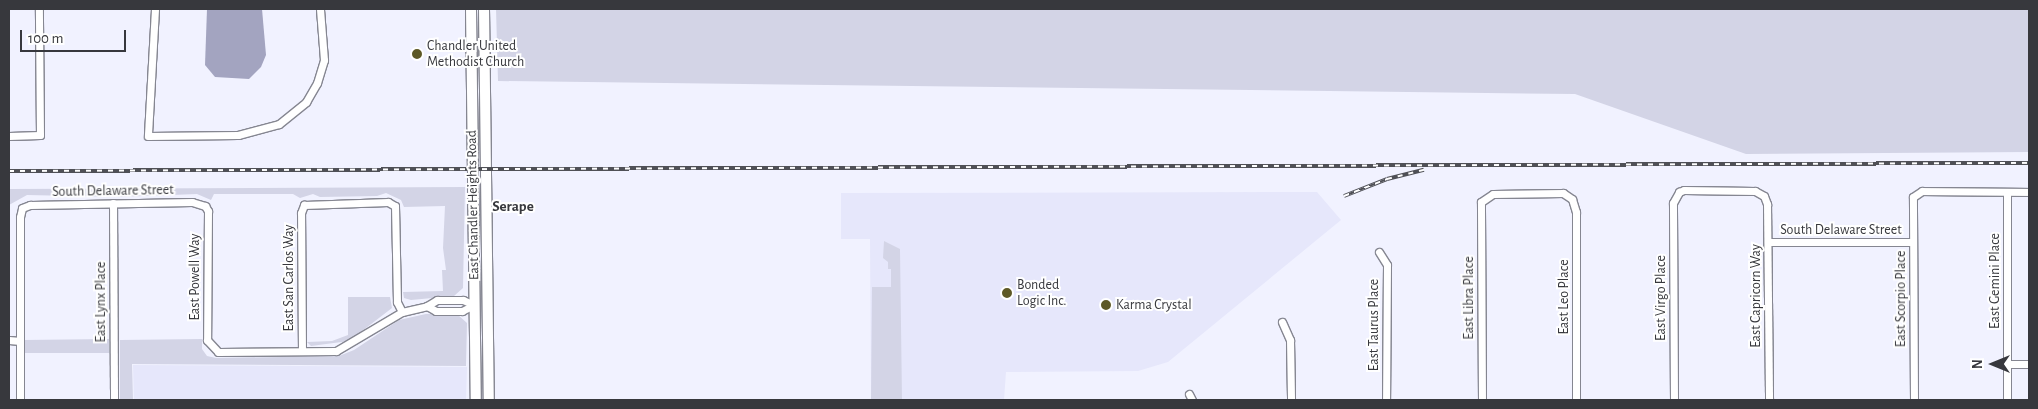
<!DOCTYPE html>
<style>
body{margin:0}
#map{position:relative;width:2038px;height:409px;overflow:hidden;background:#f1f2ff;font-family:"Alegreya Sans",sans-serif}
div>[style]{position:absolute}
.built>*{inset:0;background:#e6e7fb}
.green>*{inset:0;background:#d3d4e6}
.water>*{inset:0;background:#a3a4c0}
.roads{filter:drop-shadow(1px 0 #858691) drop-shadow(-1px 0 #858691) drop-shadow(0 1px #858691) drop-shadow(0 -1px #858691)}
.minor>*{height:7px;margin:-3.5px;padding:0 3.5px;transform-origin:3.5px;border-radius:3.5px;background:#fff}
.secondary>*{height:10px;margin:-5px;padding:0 5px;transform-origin:5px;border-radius:5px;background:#fff}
.rail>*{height:4px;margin-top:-2px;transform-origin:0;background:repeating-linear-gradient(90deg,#fff 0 5.5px,#4f5056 0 11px);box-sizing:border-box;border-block:1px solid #4f5056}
.dots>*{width:14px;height:14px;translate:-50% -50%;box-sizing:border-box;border:2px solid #fff;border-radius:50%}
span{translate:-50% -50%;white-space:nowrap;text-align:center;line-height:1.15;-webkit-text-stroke:4px #fff;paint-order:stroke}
.poi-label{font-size:14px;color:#37383d}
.left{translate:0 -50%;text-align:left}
.street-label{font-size:14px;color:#37383d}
.neighbourhood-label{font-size:15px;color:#37383d;font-weight:700}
.frame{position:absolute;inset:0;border:10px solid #37383d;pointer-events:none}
.north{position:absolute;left:1968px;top:339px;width:50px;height:50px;-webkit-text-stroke:4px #fff;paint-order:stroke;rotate:270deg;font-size:14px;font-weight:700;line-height:20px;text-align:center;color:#37383d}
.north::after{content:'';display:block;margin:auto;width:18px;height:22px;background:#37383d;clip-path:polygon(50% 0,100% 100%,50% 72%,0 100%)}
.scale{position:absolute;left:20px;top:30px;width:106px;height:22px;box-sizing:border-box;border:2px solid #37383d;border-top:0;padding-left:6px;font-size:15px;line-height:18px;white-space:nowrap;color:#37383d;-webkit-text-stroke:4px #fff;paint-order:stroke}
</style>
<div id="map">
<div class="built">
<i style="clip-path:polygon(1317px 192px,1341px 220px,1168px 362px,1138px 371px,1006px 372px,1004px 400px,871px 400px,870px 239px,841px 239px,841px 193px)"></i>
<i style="clip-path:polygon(133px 365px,467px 367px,466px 400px,134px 400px)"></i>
</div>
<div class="green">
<i style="clip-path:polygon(496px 9px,2029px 9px,2029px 152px,1746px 154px,1575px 94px,498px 81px)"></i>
<i style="clip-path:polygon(465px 187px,463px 288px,454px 296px,411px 300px,404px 298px,403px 292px,443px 291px,442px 270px,446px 270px,443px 248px,445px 206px,404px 207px,401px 200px,386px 193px,377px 196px,320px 197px,313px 194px,300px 198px,293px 194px,214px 194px,211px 200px,197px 194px,119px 197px,27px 195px,9px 205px,9px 189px)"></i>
<i style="clip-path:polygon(884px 241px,900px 249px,902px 400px,871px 400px,872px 287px,891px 287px,891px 269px,888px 269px,888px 262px,883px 258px)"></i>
<i style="clip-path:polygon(348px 297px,390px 297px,392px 308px,349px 341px,311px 346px,307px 342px,332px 341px,348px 335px)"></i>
<i style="clip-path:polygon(457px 314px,467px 323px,466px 366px,132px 364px,133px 400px,120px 400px,120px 340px,202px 339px,202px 349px,207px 356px,216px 358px,339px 356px,354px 350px,399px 320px,426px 314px)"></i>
<i style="clip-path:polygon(109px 339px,109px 353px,24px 353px,24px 340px)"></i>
</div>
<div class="water">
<i style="clip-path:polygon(207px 9px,262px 9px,266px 55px,261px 67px,249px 79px,215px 77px,205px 65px)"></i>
</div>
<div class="roads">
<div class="minor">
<i style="left:155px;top:9px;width:127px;rotate:93.2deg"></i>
<i style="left:148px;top:136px;width:90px;rotate:-0.6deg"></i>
<i style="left:238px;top:135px;width:42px;rotate:-15deg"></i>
<i style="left:279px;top:124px;width:35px;rotate:-39deg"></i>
<i style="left:306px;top:102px;width:22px;rotate:-60deg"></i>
<i style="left:317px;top:83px;width:24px;rotate:-73deg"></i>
<i style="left:324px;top:60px;width:51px;rotate:-94.5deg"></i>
<i style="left:9px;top:136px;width:31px;rotate:-2deg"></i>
<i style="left:40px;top:135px;width:126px;rotate:-90.5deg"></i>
<i style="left:2007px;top:192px;width:208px;rotate:90deg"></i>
<i style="left:113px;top:203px;width:197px;rotate:89.7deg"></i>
<i style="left:1769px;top:242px;width:144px"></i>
<i style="left:1379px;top:252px;width:15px;rotate:58deg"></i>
<i style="left:1387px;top:265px;width:135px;rotate:90.4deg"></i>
<i style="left:427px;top:306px;width:10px;rotate:29deg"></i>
<i style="left:436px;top:311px;width:26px"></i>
<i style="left:462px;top:311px;width:13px;rotate:-27deg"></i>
<i style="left:1282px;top:322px;width:20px;rotate:66deg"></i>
<i style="left:1290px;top:340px;width:60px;rotate:89deg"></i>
<i style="left:9px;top:340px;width:11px;rotate:5deg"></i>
<i style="left:302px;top:351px;width:138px;rotate:-90.4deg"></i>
<i style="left:301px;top:213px;width:9px;rotate:-69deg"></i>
<i style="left:304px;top:205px;width:84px;rotate:-2deg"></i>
<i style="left:388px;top:202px;width:8px;rotate:30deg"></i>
<i style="left:395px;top:206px;width:96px;rotate:88.8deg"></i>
<i style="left:397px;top:302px;width:11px;rotate:63deg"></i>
<i style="left:2007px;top:364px;width:22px"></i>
<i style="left:1189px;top:394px;width:7px;rotate:63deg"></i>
<i style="left:20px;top:400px;width:183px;rotate:-90deg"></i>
<i style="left:20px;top:217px;width:9px;rotate:-77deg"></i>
<i style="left:22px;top:208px;width:9px;rotate:-21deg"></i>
<i style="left:30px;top:205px;width:162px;rotate:-1.1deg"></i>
<i style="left:192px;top:202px;width:14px;rotate:17deg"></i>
<i style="left:205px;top:206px;width:6px;rotate:59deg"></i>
<i style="left:208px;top:211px;width:129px;rotate:90.4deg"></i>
<i style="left:207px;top:340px;width:16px;rotate:47deg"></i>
<i style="left:218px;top:352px;width:118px;rotate:-0.5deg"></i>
<i style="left:336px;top:351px;width:77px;rotate:-30.6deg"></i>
<i style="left:402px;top:312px;width:26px;rotate:-13deg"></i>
<i style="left:427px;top:306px;width:12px;rotate:-31deg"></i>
<i style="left:437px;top:300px;width:26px"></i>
<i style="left:463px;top:300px;width:12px;rotate:24deg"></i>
<i style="left:1482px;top:400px;width:198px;rotate:-90.3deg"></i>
<i style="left:1481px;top:202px;width:14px;rotate:-34deg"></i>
<i style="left:1493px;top:194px;width:70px;rotate:-0.8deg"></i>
<i style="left:1563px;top:193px;width:11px;rotate:34deg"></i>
<i style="left:1572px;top:199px;width:14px;rotate:73deg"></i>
<i style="left:1576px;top:212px;width:188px;rotate:90deg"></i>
<i style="left:1674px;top:400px;width:197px;rotate:-90.3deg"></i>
<i style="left:1673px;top:203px;width:13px;rotate:-61deg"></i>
<i style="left:1679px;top:192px;width:5px;rotate:-22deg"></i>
<i style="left:1684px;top:190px;width:71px;rotate:0.8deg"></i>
<i style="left:1755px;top:191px;width:10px;rotate:29deg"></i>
<i style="left:1764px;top:196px;width:9px;rotate:69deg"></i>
<i style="left:1767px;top:204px;width:196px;rotate:89.4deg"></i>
<i style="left:1914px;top:400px;width:203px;rotate:-90.3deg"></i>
<i style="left:1913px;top:197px;width:11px;rotate:-34deg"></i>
<i style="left:1922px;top:191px;width:107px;rotate:0.5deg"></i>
</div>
<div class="secondary">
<i style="left:471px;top:9px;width:391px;rotate:89.3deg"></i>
<i style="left:484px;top:9px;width:391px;rotate:89.3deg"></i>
</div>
</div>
<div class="rail">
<i style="left:9px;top:171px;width:2020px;rotate:-0.23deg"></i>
<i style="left:1344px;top:196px;width:46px;rotate:-21.6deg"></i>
<i style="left:1387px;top:179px;width:38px;rotate:-14deg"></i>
</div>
<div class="dots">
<i style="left:417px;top:54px;background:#5d5825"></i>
<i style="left:1007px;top:293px;background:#5d5825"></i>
<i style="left:1106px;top:305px;background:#5d5825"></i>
</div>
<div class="poi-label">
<span class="left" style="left:427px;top:54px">Chandler United<br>Methodist Church</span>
<span class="left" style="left:1017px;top:293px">Bonded<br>Logic Inc.</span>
<span class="left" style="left:1116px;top:305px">Karma Crystal</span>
</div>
<div class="street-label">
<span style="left:113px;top:191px;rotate:-1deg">South Delaware Street</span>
<span style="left:473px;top:205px;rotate:-91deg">East Chandler Heights Road</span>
<span style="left:1841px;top:230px">South Delaware Street</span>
<span style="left:195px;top:277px;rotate:-90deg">East Powell Way</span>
<span style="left:289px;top:278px;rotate:-90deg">East San Carlos Way</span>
<span style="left:1995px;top:281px;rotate:-90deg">East Gemini Place</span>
<span style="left:1756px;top:296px;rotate:-90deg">East Capricorn Way</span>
<span style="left:1564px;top:297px;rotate:-90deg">East Leo Place</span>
<span style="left:1469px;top:298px;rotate:-90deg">East Libra Place</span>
<span style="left:1661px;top:298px;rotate:-90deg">East Virgo Place</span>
<span style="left:1901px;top:299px;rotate:-90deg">East Scorpio Place</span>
<span style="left:101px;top:302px;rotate:-90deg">East Lynx Place</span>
<span style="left:1374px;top:325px;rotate:-90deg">East Taurus Place</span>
</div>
<div class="neighbourhood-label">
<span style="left:513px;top:207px">Serape</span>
</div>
<div class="frame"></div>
<div class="north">N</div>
<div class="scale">100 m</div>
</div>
